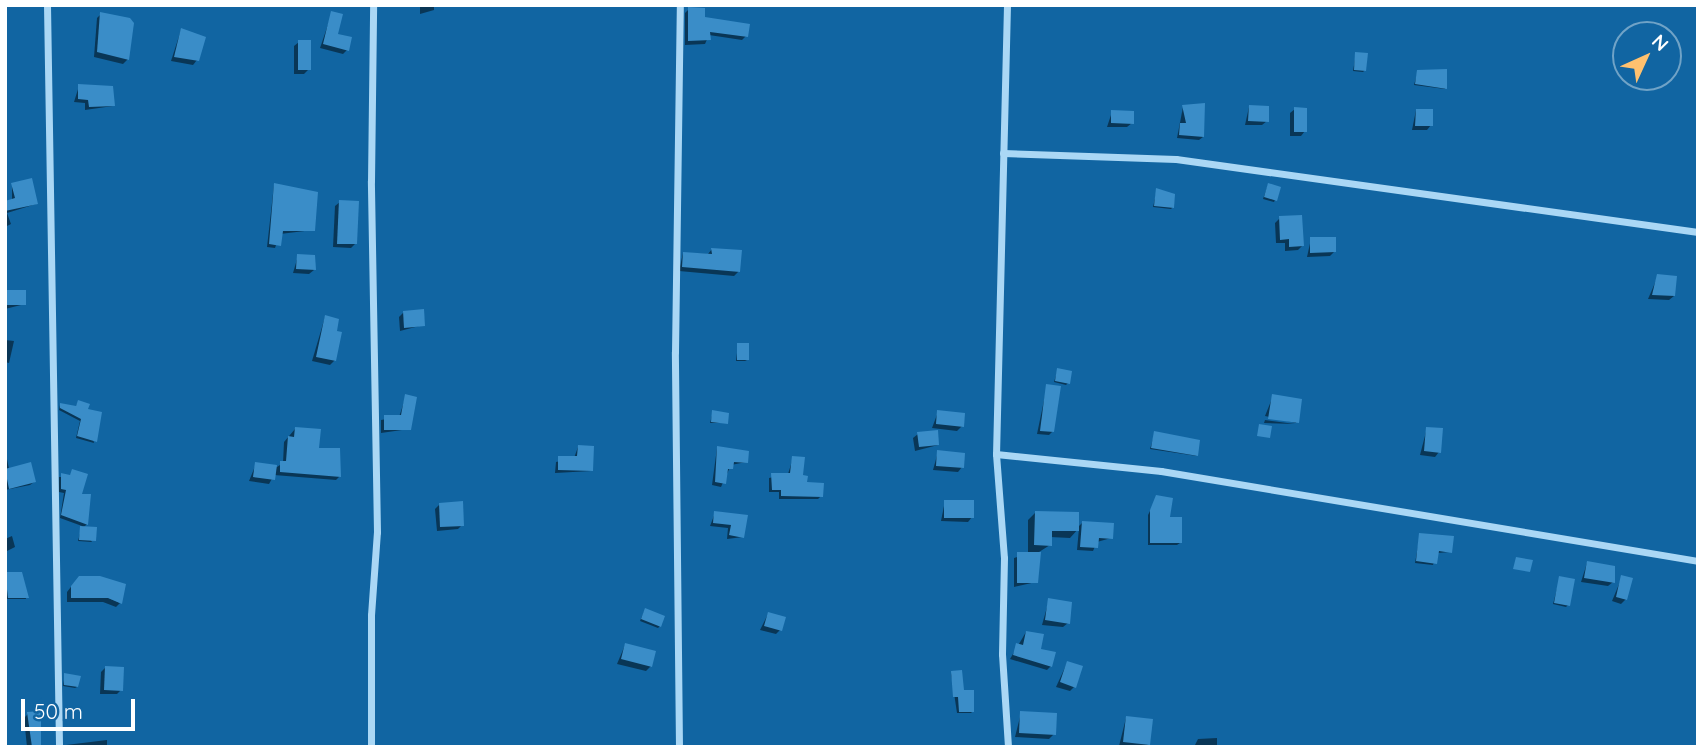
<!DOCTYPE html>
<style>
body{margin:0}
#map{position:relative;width:1703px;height:752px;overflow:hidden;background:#1165a2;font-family:Quicksand,sans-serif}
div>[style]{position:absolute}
.shadow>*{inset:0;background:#0007}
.building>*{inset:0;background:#3a8dc8}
.minor>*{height:7px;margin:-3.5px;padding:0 3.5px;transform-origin:3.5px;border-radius:3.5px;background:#aad7f5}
span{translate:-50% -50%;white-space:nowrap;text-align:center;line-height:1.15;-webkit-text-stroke:7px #1165a2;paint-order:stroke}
.frame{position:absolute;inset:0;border:7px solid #fff;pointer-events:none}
.north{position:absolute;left:1612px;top:21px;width:70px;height:70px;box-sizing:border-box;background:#1165a2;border:2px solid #70a3c7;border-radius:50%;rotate:45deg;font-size:19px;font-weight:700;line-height:28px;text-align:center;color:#fff}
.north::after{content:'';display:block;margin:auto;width:24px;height:32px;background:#ffc16f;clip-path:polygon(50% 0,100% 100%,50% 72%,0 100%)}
.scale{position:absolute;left:21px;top:699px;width:114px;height:32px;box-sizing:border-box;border:4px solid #fff;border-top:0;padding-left:9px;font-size:21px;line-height:24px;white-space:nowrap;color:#fff;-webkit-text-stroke:5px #1165a2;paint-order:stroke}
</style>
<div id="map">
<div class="shadow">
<i style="clip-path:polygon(420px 5px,434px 5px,434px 10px,420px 14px)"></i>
<i style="clip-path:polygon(689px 9px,703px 19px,746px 36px,742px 40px,709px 35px,705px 44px,685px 45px,685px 13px)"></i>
<i style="clip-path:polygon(332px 13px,336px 35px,347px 50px,343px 54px,320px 48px)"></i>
<i style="clip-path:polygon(101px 14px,128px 59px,123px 64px,94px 57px,97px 18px)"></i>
<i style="clip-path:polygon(181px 30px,197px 60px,193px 65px,171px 61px)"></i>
<i style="clip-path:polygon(299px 42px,309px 69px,304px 74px,294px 74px,294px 46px)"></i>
<i style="clip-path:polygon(1356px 54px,1365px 70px,1363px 72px,1353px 71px)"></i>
<i style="clip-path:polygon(1418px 71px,1445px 71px,1445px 89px,1414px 85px)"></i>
<i style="clip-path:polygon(79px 86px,113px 106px,85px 110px,85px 103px,74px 102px)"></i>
<i style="clip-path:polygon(1183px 107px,1203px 137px,1199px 140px,1177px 138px)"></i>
<i style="clip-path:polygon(1249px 107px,1267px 121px,1262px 125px,1245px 125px)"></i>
<i style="clip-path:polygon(1295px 109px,1305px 131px,1301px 136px,1290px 136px,1290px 113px)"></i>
<i style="clip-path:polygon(1416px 110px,1431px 125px,1427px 130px,1412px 130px)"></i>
<i style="clip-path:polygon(1112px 112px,1132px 123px,1127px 127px,1107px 127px)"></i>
<i style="clip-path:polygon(12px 184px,36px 204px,7px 213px,11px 224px,5px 227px,5px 203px,12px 200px)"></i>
<i style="clip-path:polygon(274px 185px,313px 230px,280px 234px,275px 248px,267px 247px)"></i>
<i style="clip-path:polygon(1268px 185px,1275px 200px,1274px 202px,1263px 199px)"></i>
<i style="clip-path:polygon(1157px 190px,1173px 207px,1171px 209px,1153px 207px)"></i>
<i style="clip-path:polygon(340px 202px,355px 244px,351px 248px,333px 247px,335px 206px)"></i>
<i style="clip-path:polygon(1280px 218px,1302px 246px,1298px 250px,1285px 251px,1285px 243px,1276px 243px,1275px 223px)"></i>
<i style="clip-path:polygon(1311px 239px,1335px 251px,1330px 256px,1307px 257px)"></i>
<i style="clip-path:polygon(712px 249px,739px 271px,734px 276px,679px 271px,683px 253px,708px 254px)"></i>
<i style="clip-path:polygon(298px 256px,314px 270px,309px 274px,293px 273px)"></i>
<i style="clip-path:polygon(1658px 276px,1674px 296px,1669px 300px,1648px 299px)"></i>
<i style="clip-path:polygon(8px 292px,25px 304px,5px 309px)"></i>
<i style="clip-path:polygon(404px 312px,423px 325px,400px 331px,399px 317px)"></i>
<i style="clip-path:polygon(325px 317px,335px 360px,330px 365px,312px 361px)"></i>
<i style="clip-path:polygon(5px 340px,14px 341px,9px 363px,5px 362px)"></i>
<i style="clip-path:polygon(738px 345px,747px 360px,745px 361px,736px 361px)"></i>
<i style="clip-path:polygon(1058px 369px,1068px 383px,1066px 385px,1054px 382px)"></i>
<i style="clip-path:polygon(1047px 386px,1053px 431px,1049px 435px,1037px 434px)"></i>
<i style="clip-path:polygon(406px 396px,409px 429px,381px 433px,381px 420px,399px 417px)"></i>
<i style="clip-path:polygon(1273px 396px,1300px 400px,1296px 423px,1265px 416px)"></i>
<i style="clip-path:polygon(78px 402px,86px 410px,94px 443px,76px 438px,80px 421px,59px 410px,60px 405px,75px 408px)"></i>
<i style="clip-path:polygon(713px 412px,726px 423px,710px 423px)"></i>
<i style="clip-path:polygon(938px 412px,962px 426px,957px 431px,932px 428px)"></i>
<i style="clip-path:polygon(1265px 420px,1295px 424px,1264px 423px)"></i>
<i style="clip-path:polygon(1427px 428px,1439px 452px,1435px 457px,1420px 455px)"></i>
<i style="clip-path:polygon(295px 429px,340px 476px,336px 480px,274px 475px,269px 484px,249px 481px,256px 464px,277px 467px,283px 463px,284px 442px)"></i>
<i style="clip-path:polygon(1155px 433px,1197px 456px,1150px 449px)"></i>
<i style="clip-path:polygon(918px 434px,938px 445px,915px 451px,913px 438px)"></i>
<i style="clip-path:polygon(578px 447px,591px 471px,555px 473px,556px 462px,574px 458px)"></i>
<i style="clip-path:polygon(717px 448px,746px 462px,731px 465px,721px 487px,712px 485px)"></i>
<i style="clip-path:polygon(5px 449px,9px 469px,34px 482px,30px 485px,5px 490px)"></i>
<i style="clip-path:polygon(938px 452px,962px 467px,958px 472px,933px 470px)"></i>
<i style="clip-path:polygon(793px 458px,806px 483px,821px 496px,818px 499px,779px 499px,779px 492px,769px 492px,769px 478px,788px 474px)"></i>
<i style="clip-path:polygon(73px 471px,87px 524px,83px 528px,92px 542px,78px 541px,82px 526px,60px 518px,64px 493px,59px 492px,59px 477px,69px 477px)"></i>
<i style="clip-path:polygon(1157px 497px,1180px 543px,1177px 545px,1148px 545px,1148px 515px)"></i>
<i style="clip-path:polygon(945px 501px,972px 517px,968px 522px,941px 521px)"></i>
<i style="clip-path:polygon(440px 504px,462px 525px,458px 529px,437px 531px,435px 509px)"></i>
<i style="clip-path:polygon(715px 513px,746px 516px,743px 537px,727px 539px,728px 528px,710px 526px)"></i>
<i style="clip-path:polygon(1035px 513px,1077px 528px,1083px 522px,1111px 538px,1097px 542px,1093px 551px,1077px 550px,1079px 528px,1070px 538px,1050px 537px,1050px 545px,1039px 552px,1036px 582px,1014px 587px,1014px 558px,1028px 554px,1028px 520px)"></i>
<i style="clip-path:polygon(1420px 535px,1450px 552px,1437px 553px,1433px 565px,1415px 563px)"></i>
<i style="clip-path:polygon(12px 536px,15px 547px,5px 552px,5px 539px)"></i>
<i style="clip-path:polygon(1587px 563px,1613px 582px,1608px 586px,1581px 582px)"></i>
<i style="clip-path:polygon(5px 574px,21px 574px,26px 599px,7px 599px)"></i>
<i style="clip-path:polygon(1622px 577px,1626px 599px,1621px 604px,1612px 601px)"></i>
<i style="clip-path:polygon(1560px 578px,1568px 605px,1566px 607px,1553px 604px)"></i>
<i style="clip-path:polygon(74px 583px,120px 603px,116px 607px,103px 602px,67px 602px,67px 592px)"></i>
<i style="clip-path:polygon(1049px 600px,1068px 623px,1063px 627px,1042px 625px)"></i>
<i style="clip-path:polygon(644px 612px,660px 626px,658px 628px,640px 621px)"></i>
<i style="clip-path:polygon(768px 614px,780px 630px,776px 634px,760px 630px)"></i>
<i style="clip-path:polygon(1026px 632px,1051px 666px,1047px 670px,1010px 659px)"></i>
<i style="clip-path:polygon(625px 645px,651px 666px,646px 671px,617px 664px)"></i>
<i style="clip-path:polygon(1067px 663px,1074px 687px,1070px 691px,1056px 687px)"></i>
<i style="clip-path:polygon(105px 668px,121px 690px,117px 694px,100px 694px,101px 672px)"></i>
<i style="clip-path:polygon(951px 673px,973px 711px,971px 713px,957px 713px)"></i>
<i style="clip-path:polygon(65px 674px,77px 687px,75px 688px,63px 686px)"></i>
<i style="clip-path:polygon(1021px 713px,1054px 734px,1049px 739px,1015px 737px)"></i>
<i style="clip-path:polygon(28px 714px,39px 747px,27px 747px,24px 718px)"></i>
<i style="clip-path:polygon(1126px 718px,1148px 744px,1146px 747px,1119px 746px)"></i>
<i style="clip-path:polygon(1217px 738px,1217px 747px,1194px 747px,1198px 739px)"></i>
<i style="clip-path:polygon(107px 740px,107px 747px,64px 747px,66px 745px)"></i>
</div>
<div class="building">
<i style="clip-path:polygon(688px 7px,705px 8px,705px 17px,750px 24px,748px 37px,710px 32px,711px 40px,688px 41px)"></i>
<i style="clip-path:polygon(331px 11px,343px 14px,338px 34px,352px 37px,349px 51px,323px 44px)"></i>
<i style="clip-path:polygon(100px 12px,130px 18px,134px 23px,129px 60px,97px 52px)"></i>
<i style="clip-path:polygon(181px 28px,206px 37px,199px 61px,174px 57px)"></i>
<i style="clip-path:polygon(298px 40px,311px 40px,311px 70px,298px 70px)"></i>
<i style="clip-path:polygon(1355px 52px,1368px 53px,1366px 71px,1354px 70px)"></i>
<i style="clip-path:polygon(1447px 69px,1447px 89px,1415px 84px,1417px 70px)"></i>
<i style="clip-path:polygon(78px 84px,113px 86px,115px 106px,89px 107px,88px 100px,78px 99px)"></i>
<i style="clip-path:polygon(1205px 103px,1204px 137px,1179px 135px,1180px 123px,1186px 123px,1182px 105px)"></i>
<i style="clip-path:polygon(1249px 105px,1269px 106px,1269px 122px,1248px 121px)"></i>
<i style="clip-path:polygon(1294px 107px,1307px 108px,1307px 132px,1294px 132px)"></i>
<i style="clip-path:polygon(1416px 109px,1433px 109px,1433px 126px,1415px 126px)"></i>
<i style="clip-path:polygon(1111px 110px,1134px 111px,1134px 124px,1111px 123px)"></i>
<i style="clip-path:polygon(32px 178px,38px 204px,5px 211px,5px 201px,15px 198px,11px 183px)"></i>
<i style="clip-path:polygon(274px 183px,318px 192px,315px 231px,283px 231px,281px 246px,269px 244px)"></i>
<i style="clip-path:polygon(1268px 183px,1281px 187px,1277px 201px,1264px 197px)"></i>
<i style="clip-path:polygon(1156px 188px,1175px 194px,1174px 208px,1154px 206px)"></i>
<i style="clip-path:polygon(339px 200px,359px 201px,357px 244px,337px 244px)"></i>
<i style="clip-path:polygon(1302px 215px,1304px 246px,1289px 247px,1289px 239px,1280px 240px,1279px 216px)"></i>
<i style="clip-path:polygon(1310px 237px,1336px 237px,1336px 252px,1310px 253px)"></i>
<i style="clip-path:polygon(711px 248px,742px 250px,740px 272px,682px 267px,683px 252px,712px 254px)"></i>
<i style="clip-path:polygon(297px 254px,315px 255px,316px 270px,296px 269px)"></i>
<i style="clip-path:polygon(1657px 274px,1677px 276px,1675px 296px,1652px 295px)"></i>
<i style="clip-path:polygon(7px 290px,26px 290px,26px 305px,7px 305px)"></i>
<i style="clip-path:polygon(424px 309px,425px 326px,404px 328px,403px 311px)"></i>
<i style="clip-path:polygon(325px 315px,339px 319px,337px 331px,342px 332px,336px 361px,316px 357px)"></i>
<i style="clip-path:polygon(737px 343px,749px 343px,749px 360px,737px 360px)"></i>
<i style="clip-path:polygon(1057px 368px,1072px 371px,1070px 384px,1055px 381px)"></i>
<i style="clip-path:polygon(1046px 384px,1061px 386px,1054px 432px,1040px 431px)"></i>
<i style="clip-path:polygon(405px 394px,417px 397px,411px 430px,384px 430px,384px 415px,401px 415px)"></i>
<i style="clip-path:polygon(1272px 394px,1302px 399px,1299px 423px,1268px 419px)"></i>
<i style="clip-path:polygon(78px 400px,90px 404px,88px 409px,102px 412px,97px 442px,77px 436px,81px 419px,60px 408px,60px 403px,76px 406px)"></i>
<i style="clip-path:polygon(712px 410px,729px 413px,728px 424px,711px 422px)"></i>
<i style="clip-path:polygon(937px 410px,965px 413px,964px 427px,936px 424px)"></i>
<i style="clip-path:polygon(1259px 424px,1272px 426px,1270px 438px,1257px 436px)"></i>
<i style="clip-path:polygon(295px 427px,321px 429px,319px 448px,340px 448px,341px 477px,280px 472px,280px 461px,286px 461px,288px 436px,294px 437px)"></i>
<i style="clip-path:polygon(1426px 427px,1443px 428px,1441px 453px,1424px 451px)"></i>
<i style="clip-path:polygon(938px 430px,939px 445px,919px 447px,917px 432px)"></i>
<i style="clip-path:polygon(1154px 431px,1200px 440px,1198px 456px,1151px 448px)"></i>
<i style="clip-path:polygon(578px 445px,594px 446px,593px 471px,558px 470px,558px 456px,577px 456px)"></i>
<i style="clip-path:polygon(717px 446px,749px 451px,748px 463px,734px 462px,733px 469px,728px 469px,726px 484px,715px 482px)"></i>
<i style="clip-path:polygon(937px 450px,965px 453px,964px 468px,936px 466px)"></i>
<i style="clip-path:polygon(792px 456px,805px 457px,803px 475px,808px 476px,807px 482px,824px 483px,823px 497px,781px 496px,781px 490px,772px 490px,771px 473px,790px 473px)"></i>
<i style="clip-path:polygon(31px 462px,36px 482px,9px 489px,5px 469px)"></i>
<i style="clip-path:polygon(255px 462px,277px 465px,275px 480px,253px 477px)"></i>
<i style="clip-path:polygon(72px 469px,88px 474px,82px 494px,91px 494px,88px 525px,61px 515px,66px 490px,61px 489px,61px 473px,70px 475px)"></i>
<i style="clip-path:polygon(1156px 495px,1173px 498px,1170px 517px,1182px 517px,1182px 543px,1150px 543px,1150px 510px)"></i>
<i style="clip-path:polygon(944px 500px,974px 500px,974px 518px,944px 518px)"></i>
<i style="clip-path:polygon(463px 501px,464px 526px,440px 527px,439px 503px)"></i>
<i style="clip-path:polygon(714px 511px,748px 515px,744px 538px,729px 535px,731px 525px,713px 523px)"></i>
<i style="clip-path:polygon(1035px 511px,1079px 512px,1079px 531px,1052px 531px,1052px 546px,1034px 545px)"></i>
<i style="clip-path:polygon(1082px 521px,1114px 523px,1113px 539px,1099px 538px,1098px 548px,1080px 547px)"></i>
<i style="clip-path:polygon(80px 526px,97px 527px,96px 541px,79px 540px)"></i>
<i style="clip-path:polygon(1419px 533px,1454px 536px,1452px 553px,1439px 551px,1437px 564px,1416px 561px)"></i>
<i style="clip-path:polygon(1017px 552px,1041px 552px,1038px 583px,1017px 583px)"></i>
<i style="clip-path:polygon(1516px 557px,1533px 560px,1530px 572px,1513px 569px)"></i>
<i style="clip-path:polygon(1587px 561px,1615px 566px,1615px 583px,1584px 578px)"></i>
<i style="clip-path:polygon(5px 572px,22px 572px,29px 598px,8px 598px)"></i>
<i style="clip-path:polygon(1621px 575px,1633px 578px,1627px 600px,1616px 597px)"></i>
<i style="clip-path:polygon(79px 576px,100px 576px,126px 584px,122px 604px,108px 598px,71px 598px,71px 586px)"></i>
<i style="clip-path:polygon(1559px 576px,1575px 579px,1570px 606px,1554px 603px)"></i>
<i style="clip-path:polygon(1048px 598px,1072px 602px,1070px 624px,1045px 620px)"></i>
<i style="clip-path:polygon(645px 608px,665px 616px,661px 627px,641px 619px)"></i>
<i style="clip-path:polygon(768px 612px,786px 617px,782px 631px,764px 626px)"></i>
<i style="clip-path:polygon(1026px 631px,1044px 634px,1041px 649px,1056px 652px,1052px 667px,1013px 655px,1016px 643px,1023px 645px)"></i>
<i style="clip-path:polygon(625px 643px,656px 651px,652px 667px,621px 659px)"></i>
<i style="clip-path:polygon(1067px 661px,1083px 666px,1076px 688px,1060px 682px)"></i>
<i style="clip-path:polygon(105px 666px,124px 667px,123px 691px,104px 690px)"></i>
<i style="clip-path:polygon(962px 670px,964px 690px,974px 690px,974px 712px,959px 712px,958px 697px,953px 697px,951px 671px)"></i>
<i style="clip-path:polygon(64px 673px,81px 676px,78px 687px,64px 685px)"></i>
<i style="clip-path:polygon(41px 711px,41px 747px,32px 747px,27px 712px)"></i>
<i style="clip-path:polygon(1020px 711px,1057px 713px,1056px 735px,1019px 733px)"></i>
<i style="clip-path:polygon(1126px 716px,1153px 719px,1150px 745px,1123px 742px)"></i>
</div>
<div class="minor">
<i style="left:47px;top:5px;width:742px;rotate:89.07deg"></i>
<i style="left:1007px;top:5px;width:449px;rotate:91.4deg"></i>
<i style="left:996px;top:454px;width:104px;rotate:85.6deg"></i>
<i style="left:1004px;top:558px;width:96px;rotate:91.2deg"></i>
<i style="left:1002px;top:654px;width:93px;rotate:86.3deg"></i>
<i style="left:1003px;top:153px;width:173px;rotate:2deg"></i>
<i style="left:1176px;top:159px;width:527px;rotate:7.96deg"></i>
<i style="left:996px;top:454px;width:166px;rotate:5.9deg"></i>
<i style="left:1161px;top:471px;width:544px;rotate:9.51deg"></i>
<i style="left:371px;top:747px;width:132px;rotate:-90deg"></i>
<i style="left:371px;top:615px;width:83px;rotate:-85.9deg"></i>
<i style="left:377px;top:532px;width:351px;rotate:-91deg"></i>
<i style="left:371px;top:181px;width:176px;rotate:-89.3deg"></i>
<i style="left:679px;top:747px;width:395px;rotate:-90.6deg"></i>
<i style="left:675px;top:352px;width:347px;rotate:-89.2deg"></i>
</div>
<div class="frame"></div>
<div class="north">N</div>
<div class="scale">50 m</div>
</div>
